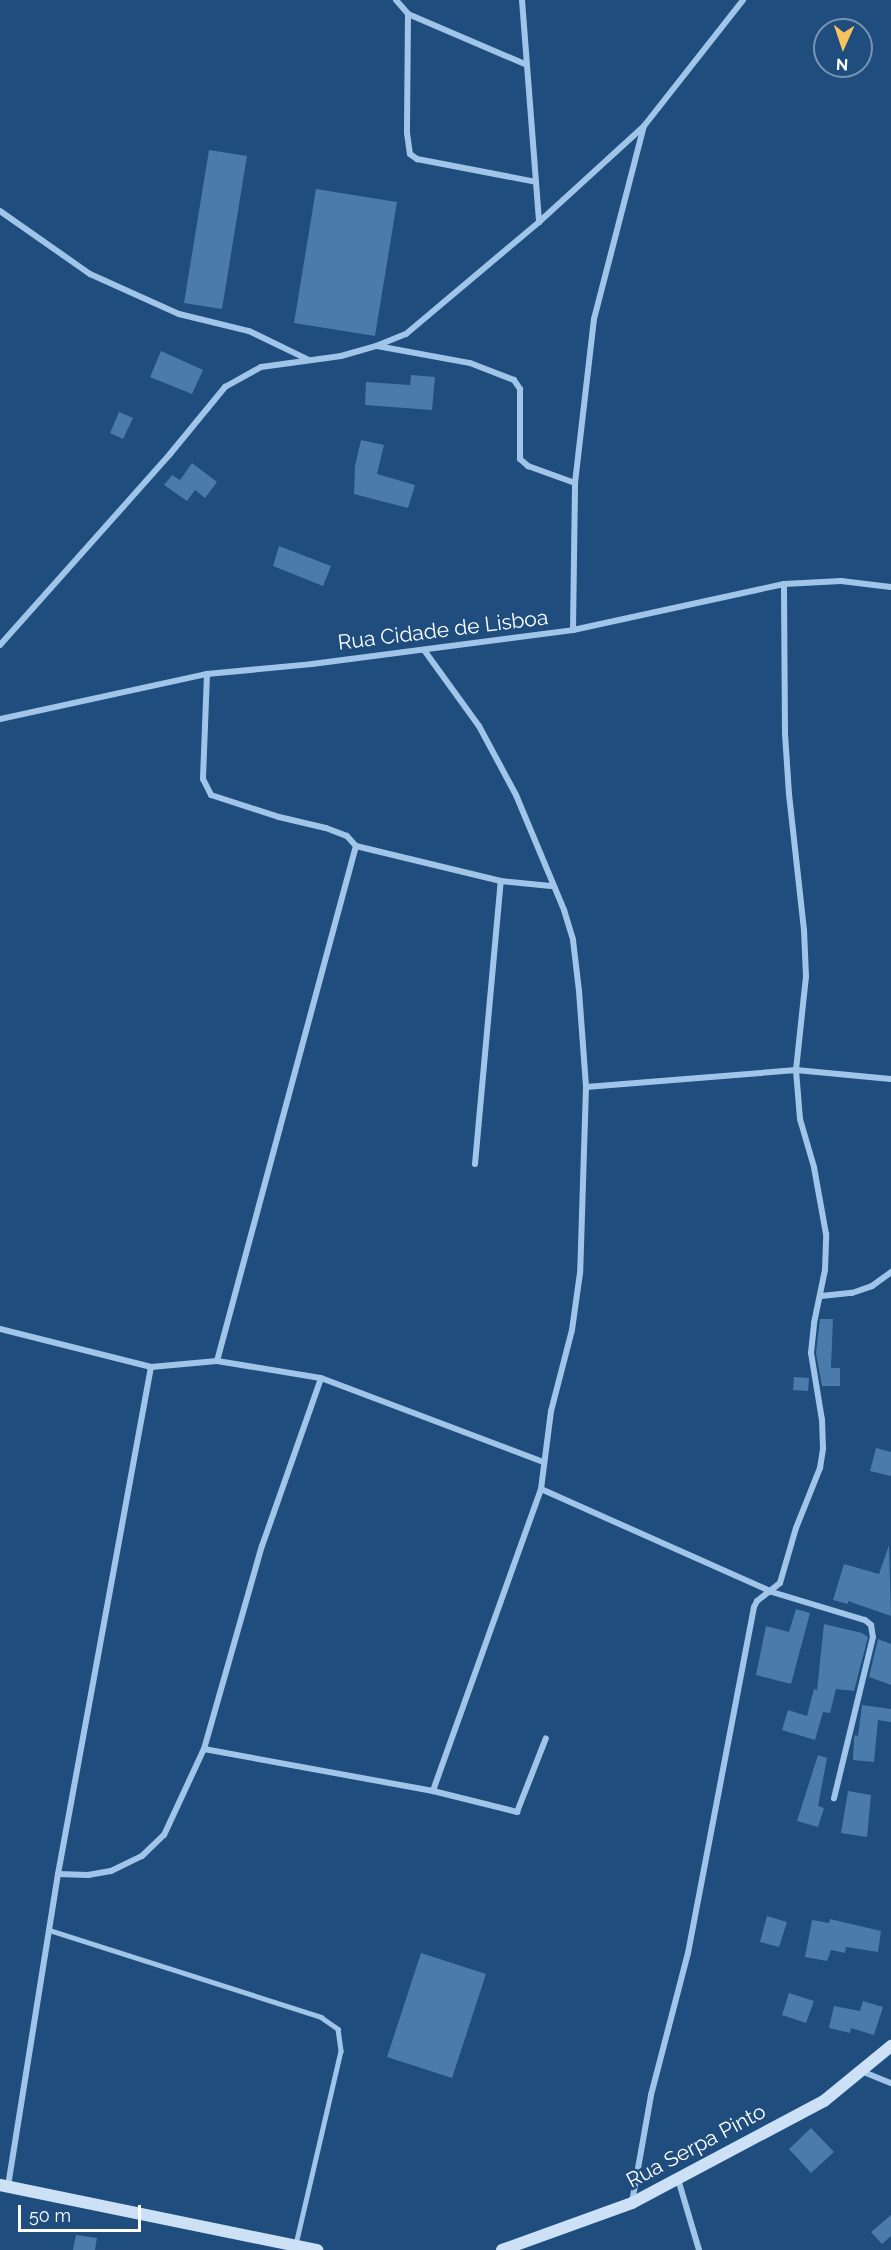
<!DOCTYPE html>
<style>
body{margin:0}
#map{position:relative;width:891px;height:2250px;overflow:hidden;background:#1e4d7e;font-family:Raleway,sans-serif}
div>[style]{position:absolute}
.building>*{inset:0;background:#4a7baa}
.lane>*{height:4.5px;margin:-2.25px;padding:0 2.25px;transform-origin:2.25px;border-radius:2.25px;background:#a1c5e8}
.street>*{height:6px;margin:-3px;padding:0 3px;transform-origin:3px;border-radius:3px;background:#a1c5e8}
.secondary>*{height:12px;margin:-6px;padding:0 6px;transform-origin:6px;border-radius:6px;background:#cce1f6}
span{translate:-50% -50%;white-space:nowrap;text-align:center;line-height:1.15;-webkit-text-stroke:5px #1e4d7e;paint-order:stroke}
.street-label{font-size:21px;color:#fff}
.north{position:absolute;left:813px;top:18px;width:60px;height:60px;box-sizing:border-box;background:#1e4d7e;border:2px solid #7894b2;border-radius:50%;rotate:183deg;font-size:16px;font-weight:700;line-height:24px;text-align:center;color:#fff}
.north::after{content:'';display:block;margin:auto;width:21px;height:27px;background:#f7c260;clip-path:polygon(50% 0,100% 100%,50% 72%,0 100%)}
.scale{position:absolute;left:18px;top:2205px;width:123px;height:27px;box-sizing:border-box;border:3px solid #fff;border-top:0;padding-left:8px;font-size:18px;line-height:21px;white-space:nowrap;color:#fff;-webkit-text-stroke:4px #1e4d7e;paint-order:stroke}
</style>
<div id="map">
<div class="building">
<i style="clip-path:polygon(209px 150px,247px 156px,222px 309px,184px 303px)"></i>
<i style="clip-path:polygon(316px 189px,397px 202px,375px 336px,294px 323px)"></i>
<i style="clip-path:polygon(161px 351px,203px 370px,192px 394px,150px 377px)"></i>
<i style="clip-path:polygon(411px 375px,435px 377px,432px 410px,365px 405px,366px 382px,410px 385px)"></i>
<i style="clip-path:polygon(119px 412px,133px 418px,123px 439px,110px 433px)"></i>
<i style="clip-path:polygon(361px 440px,384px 445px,377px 474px,415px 485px,408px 508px,354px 494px,355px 466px)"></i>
<i style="clip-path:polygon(192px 463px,217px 482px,205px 498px,195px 490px,187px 501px,164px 485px,172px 475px,180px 480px)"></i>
<i style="clip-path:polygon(279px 546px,331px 566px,323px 586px,273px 566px)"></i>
<i style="clip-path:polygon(820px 1319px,833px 1319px,831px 1368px,840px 1368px,840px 1386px,822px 1386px,816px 1353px)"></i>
<i style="clip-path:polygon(794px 1377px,809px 1378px,808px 1391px,793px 1390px)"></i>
<i style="clip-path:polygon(876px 1448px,891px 1452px,891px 1476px,870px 1471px)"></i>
<i style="clip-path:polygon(889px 1545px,891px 1616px,848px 1601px,848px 1604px,833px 1600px,844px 1564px,879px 1574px)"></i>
<i style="clip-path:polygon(796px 1609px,810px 1613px,791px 1684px,756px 1675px,766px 1626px,789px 1632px)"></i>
<i style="clip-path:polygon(824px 1624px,862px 1633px,868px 1637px,854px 1691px,836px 1689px,830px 1713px,823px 1712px,815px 1740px,782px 1730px,788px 1710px,807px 1716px,814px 1689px,817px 1690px)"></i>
<i style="clip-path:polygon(878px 1639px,891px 1644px,891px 1685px,869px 1677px)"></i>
<i style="clip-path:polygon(862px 1705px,891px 1709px,891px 1722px,878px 1720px,874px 1762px,853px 1760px,854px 1739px,855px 1735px,858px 1736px)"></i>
<i style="clip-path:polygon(818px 1755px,827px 1758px,818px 1806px,824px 1808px,818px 1827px,797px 1821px)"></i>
<i style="clip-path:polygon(848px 1791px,871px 1795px,867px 1837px,841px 1833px)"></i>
<i style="clip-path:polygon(767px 1916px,787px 1922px,779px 1947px,760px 1942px)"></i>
<i style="clip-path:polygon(830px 1919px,881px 1931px,878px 1952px,846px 1947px,845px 1953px,831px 1950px,827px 1961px,805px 1957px,812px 1920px,829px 1923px)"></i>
<i style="clip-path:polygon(421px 1953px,486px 1974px,452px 2078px,387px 2057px)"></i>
<i style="clip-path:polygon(789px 1993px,814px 2001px,806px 2023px,782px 2015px)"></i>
<i style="clip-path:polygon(863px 2001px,883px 2007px,874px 2035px,851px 2028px,850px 2033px,829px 2028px,834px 2006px,860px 2011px)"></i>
<i style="clip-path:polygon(811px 2128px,834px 2152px,811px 2173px,789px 2149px)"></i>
<i style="clip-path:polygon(891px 2215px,891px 2236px,882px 2244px,871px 2232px)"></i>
<i style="clip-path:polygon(76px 2235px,97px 2238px,95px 2250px,73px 2250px)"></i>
</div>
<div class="lane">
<i style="left:49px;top:1930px;width:286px;rotate:17.7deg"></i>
<i style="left:321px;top:2017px;width:21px;rotate:35deg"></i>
<i style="left:338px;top:2029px;width:22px;rotate:82deg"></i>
<i style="left:341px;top:2051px;width:199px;rotate:103.1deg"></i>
</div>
<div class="street">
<i style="left:396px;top:0;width:18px;rotate:49deg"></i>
<i style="left:408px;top:14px;width:129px;rotate:23.2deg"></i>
<i style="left:522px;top:0;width:223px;rotate:85.6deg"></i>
<i style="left:408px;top:14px;width:119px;rotate:90.5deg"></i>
<i style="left:407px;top:133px;width:21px;rotate:82deg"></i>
<i style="left:410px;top:154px;width:9px;rotate:36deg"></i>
<i style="left:417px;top:159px;width:121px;rotate:10.9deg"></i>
<i style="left:0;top:211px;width:110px;rotate:35deg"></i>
<i style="left:90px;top:274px;width:98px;rotate:24.2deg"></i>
<i style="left:179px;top:314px;width:72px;rotate:13.7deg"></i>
<i style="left:249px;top:331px;width:64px;rotate:25.8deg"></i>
<i style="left:377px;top:346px;width:95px;rotate:10.4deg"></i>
<i style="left:470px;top:363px;width:47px;rotate:21.1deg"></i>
<i style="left:514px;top:380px;width:11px;rotate:56deg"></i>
<i style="left:520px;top:389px;width:70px;rotate:90deg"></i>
<i style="left:520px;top:459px;width:11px;rotate:41deg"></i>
<i style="left:528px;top:466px;width:50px;rotate:19.9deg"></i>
<i style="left:573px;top:630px;width:147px;rotate:-89.2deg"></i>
<i style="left:575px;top:483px;width:165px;rotate:-83.4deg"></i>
<i style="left:594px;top:319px;width:199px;rotate:-75.5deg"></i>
<i style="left:0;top:645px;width:256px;rotate:-48.3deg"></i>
<i style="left:170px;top:454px;width:87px;rotate:-50.6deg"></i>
<i style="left:225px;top:387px;width:41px;rotate:-29.1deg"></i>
<i style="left:261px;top:367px;width:81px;rotate:-7.8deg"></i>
<i style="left:341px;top:356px;width:36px;rotate:-16deg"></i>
<i style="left:376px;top:346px;width:32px;rotate:-22deg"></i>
<i style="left:406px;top:334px;width:174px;rotate:-40.1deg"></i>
<i style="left:539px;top:222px;width:142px;rotate:-42.4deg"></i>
<i style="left:644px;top:126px;width:160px;rotate:-51.8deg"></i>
<i style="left:424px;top:650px;width:94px;rotate:54.1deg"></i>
<i style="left:479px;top:726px;width:78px;rotate:61.8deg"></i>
<i style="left:516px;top:795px;width:125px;rotate:67.3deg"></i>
<i style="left:564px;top:910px;width:31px;rotate:73deg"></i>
<i style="left:573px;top:940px;width:51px;rotate:83.3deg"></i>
<i style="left:579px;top:991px;width:96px;rotate:85.8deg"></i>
<i style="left:586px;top:1087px;width:186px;rotate:91.8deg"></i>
<i style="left:580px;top:1273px;width:58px;rotate:98deg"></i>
<i style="left:572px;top:1330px;width:84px;rotate:104.5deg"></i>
<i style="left:551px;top:1411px;width:79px;rotate:97.3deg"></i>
<i style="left:541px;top:1489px;width:321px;rotate:109.7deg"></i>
<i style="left:207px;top:674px;width:105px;rotate:92.2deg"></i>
<i style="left:203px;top:779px;width:18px;rotate:63deg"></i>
<i style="left:211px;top:795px;width:71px;rotate:17.9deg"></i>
<i style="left:279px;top:817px;width:48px;rotate:13.2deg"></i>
<i style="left:326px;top:828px;width:22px;rotate:21deg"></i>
<i style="left:347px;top:836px;width:13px;rotate:48deg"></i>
<i style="left:356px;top:846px;width:149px;rotate:13.6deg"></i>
<i style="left:501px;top:881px;width:50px;rotate:5.7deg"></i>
<i style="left:0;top:719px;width:212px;rotate:-12.3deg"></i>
<i style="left:207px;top:674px;width:105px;rotate:-5.4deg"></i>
<i style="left:312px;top:664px;width:263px;rotate:-7.4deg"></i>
<i style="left:573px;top:630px;width:216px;rotate:-12.3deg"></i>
<i style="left:784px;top:584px;width:57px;rotate:-3deg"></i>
<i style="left:841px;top:581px;width:50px;rotate:6.8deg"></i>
<i style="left:586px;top:1087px;width:211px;rotate:-4.6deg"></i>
<i style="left:796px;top:1070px;width:95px;rotate:5.4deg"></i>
<i style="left:475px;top:1164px;width:284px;rotate:-84.8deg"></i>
<i style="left:821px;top:1296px;width:31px;rotate:-6deg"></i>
<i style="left:852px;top:1293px;width:21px;rotate:-19deg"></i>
<i style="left:872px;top:1286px;width:24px;rotate:-36deg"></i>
<i style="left:0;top:1329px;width:156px;rotate:14.1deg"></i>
<i style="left:151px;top:1367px;width:66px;rotate:-5.2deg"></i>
<i style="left:217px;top:1361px;width:105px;rotate:9.3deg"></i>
<i style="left:321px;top:1378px;width:237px;rotate:20.7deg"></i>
<i style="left:217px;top:1361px;width:533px;rotate:-74.9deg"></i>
<i style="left:541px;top:1489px;width:253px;rotate:24deg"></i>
<i style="left:772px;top:1592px;width:97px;rotate:16.8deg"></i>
<i style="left:865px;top:1620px;width:8px;rotate:40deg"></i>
<i style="left:871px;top:1625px;width:12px;rotate:81deg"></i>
<i style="left:873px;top:1637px;width:166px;rotate:103.6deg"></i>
<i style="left:204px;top:1749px;width:233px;rotate:10.4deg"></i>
<i style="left:433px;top:1791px;width:87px;rotate:14deg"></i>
<i style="left:517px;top:1812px;width:79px;rotate:-68.6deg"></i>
<i style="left:58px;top:1874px;width:30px;rotate:2deg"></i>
<i style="left:88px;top:1875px;width:23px;rotate:-10deg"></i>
<i style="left:111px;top:1871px;width:34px;rotate:-26deg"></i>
<i style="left:142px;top:1856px;width:30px;rotate:-44deg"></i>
<i style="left:164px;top:1835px;width:95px;rotate:-65.1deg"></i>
<i style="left:204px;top:1749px;width:211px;rotate:-74.1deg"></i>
<i style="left:262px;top:1546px;width:178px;rotate:-70.6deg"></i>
<i style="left:861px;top:2071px;width:32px;rotate:22deg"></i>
<i style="left:678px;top:2179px;width:74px;rotate:73.5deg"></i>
<i style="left:8px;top:2186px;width:316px;rotate:-80.9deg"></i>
<i style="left:58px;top:1874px;width:515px;rotate:-79.61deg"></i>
<i style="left:632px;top:2202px;width:109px;rotate:-79.9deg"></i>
<i style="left:651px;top:2095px;width:147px;rotate:-75.4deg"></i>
<i style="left:688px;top:1953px;width:352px;rotate:-79.2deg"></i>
<i style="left:754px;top:1607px;width:7px;rotate:-63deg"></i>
<i style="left:757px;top:1601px;width:29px;rotate:-38deg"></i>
<i style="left:780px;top:1583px;width:57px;rotate:-73.8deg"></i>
<i style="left:796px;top:1528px;width:65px;rotate:-68.2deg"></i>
<i style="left:820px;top:1468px;width:20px;rotate:-81deg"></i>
<i style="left:823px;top:1448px;width:28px;rotate:-92deg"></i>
<i style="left:822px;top:1420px;width:68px;rotate:-99.3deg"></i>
<i style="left:811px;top:1353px;width:30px;rotate:-84deg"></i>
<i style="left:814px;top:1323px;width:54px;rotate:-78.3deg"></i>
<i style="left:825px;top:1270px;width:36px;rotate:-88deg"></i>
<i style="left:826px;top:1234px;width:68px;rotate:-100.2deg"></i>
<i style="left:814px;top:1167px;width:50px;rotate:-106.3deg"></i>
<i style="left:800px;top:1119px;width:49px;rotate:-94.7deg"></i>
<i style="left:796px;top:1070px;width:94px;rotate:-83.9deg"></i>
<i style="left:806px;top:977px;width:47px;rotate:-92.4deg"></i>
<i style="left:804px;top:930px;width:137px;rotate:-96.3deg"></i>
<i style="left:789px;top:794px;width:61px;rotate:-93.8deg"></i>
<i style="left:785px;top:733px;width:149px;rotate:-90.4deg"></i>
</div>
<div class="secondary">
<i style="left:0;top:2185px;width:324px;rotate:11.6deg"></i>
<i style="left:502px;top:2250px;width:138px;rotate:-19.9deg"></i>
<i style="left:632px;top:2203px;width:217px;rotate:-28deg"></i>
<i style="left:824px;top:2101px;width:87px;rotate:-39.4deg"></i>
</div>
<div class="street-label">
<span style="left:443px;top:630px;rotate:-7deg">Rua Cidade de Lisboa</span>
<span style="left:696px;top:2146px;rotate:-28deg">Rua Serpa Pinto</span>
</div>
<div class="north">N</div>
<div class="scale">50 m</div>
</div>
